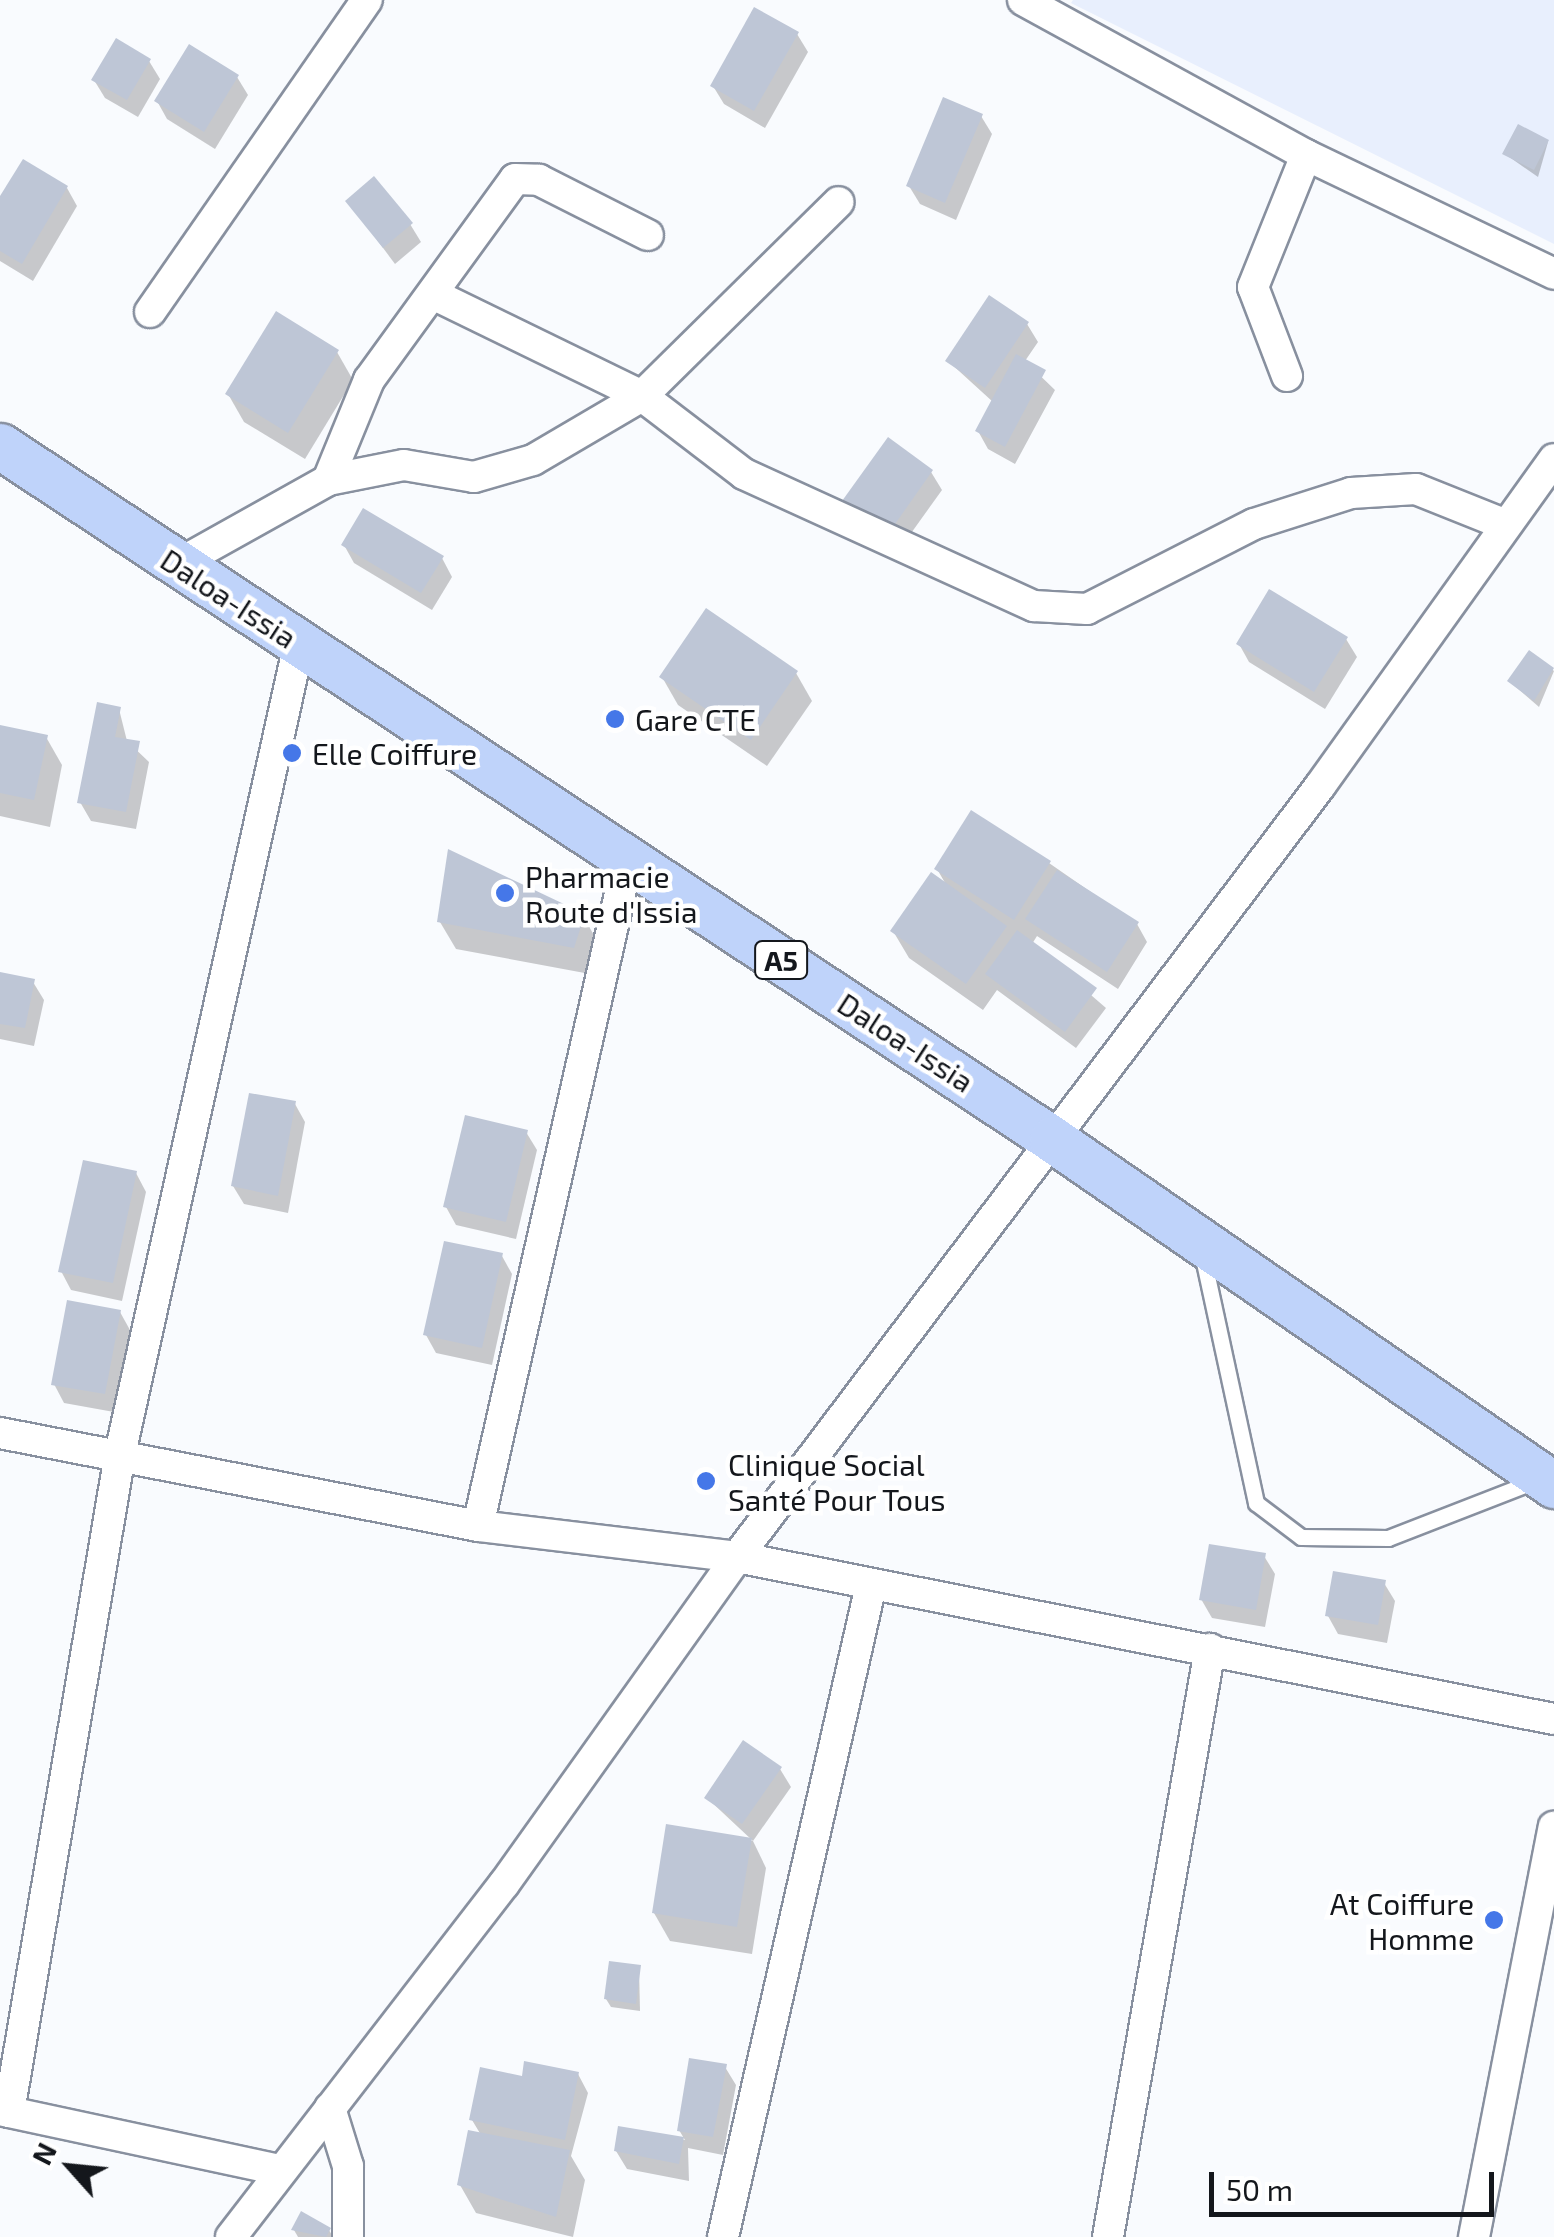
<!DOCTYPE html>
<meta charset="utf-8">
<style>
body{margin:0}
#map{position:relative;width:1554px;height:2237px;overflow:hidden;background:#f9fbfe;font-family:"Exo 2",sans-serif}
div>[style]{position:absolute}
.built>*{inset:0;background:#e8effd}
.shadow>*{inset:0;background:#0003}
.building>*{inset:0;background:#bec6d6}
.roads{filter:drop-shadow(2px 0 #88909f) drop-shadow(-2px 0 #88909f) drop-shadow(0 2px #88909f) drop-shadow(0 -2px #88909f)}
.lane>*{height:15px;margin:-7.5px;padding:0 7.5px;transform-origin:7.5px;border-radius:7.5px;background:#fff}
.street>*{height:30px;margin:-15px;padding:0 15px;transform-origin:15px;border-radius:15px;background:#fff}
.primary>*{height:45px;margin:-22.5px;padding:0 22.5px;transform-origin:22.5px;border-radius:22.5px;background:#bfd3fa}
.dots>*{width:28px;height:28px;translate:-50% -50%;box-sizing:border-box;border:5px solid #fff;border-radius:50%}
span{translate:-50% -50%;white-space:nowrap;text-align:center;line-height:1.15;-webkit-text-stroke:9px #fff;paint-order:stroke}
.shield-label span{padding:2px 8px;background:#fff;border:2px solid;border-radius:8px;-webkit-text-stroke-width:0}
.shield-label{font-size:28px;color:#14171c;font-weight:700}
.street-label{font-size:30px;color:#14171c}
.poi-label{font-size:30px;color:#14171c}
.left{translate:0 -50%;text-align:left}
.right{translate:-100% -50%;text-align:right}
.north{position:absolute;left:20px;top:2117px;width:100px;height:100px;-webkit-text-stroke:8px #fff;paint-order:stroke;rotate:297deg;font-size:28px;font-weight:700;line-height:40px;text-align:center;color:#14171c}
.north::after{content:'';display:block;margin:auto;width:35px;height:45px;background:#14171c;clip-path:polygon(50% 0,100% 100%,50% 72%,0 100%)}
.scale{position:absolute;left:1209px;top:2172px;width:285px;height:45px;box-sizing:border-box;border:5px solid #14171c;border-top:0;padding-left:12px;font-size:30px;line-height:35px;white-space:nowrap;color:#14171c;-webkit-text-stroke:8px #fff;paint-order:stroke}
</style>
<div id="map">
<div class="built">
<i style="clip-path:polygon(1554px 0,1554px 244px,1071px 3px,1073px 0)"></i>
</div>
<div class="shadow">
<i style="clip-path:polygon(797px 34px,808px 52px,765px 128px,724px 104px,713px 86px)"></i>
<i style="clip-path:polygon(149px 61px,160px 79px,138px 117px,105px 98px,94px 80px)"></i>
<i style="clip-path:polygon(237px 77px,248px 95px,215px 149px,167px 119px,157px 101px)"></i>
<i style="clip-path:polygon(981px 116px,992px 134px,956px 220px,920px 204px,909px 186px)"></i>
<i style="clip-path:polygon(1548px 142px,1538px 177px,1505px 154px)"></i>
<i style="clip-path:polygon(67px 188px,77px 206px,33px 281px,0 261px,0 201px)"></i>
<i style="clip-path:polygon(348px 201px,410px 224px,421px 242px,395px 264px)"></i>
<i style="clip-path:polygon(1027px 324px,1038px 342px,1025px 361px,1055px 390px,1015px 464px,988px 449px,978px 431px,993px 402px,948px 361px)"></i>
<i style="clip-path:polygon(337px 352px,353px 380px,305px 459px,244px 422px,228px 394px)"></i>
<i style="clip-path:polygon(931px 472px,942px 490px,899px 550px,856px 520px)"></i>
<i style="clip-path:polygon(344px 545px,442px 558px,452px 577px,432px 610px,354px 563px)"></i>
<i style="clip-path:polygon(1346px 639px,1357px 657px,1325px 709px,1249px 662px,1239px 644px)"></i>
<i style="clip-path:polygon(1530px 653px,1554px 671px,1539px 707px,1510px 682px)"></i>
<i style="clip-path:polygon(796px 673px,812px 701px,767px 766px,678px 705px,662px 677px)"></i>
<i style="clip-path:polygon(119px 709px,127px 741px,149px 762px,136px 829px,91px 821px,80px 802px)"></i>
<i style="clip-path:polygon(0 728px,46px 737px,62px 765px,50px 827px,0 816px)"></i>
<i style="clip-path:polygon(1049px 863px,1137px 924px,1147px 942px,1118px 989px,1037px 936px,1032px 944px,1106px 1008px,1076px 1048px,997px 990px,983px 1010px,909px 958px,893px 931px,948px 888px,937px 869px)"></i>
<i style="clip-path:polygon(583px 916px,599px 944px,590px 974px,456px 949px,440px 922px)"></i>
<i style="clip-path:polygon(0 975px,33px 982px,44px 1000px,34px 1046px,0 1039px)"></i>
<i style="clip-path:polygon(295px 1104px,305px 1122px,288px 1213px,244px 1204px,233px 1186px)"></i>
<i style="clip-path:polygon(526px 1132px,537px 1150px,516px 1239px,456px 1225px,446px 1207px)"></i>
<i style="clip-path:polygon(136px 1173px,146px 1192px,122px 1301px,71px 1290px,61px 1271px)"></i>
<i style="clip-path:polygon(502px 1256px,512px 1274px,492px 1365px,436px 1353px,426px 1335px)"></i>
<i style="clip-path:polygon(120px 1312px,130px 1330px,114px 1412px,64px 1403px,54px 1384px)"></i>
<i style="clip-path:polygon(1264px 1556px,1275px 1574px,1265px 1627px,1212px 1618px,1201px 1599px)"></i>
<i style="clip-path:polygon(1384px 1583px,1395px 1601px,1387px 1643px,1338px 1634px,1328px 1616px)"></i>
<i style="clip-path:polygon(780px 1769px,791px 1787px,753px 1841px,707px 1798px)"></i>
<i style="clip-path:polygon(668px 1827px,753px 1841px,766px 1868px,752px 1954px,670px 1941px,654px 1913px)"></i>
<i style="clip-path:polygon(639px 1967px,640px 2011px,611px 2007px,606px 1999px)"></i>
<i style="clip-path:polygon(725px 2067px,736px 2085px,723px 2155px,688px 2148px,689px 2181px,627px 2169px,616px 2151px,620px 2129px,685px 2140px,679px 2130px)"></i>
<i style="clip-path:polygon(578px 2074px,588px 2093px,571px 2156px,585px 2180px,573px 2237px,476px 2213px,460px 2185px,481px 2135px,472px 2120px,524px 2079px)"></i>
<i style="clip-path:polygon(294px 2230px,329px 2230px,333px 2237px,298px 2237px)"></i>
</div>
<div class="building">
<i style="clip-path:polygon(754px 7px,799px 32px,754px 111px,710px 86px)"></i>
<i style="clip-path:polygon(116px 38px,151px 59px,127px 100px,91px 80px)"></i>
<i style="clip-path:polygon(189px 44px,239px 75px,204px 132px,154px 101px)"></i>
<i style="clip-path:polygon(943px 97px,983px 114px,945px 203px,906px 186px)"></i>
<i style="clip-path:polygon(1518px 124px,1549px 140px,1534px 170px,1502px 154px)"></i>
<i style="clip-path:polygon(23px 159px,68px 186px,22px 264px,0 251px,0 196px)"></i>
<i style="clip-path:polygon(374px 176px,413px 223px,383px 248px,345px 201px)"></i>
<i style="clip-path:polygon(989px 295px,1029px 322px,985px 388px,945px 361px)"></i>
<i style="clip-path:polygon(276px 311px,339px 350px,288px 433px,225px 394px)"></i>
<i style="clip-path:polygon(1016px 354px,1046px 370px,1005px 447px,975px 431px)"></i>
<i style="clip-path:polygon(888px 437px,933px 470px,888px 534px,842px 501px)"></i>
<i style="clip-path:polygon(363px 508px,444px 556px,421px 593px,341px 545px)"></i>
<i style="clip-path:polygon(1269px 589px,1348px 637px,1314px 692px,1236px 644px)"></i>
<i style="clip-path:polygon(706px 608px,798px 671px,751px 740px,659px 677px)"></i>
<i style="clip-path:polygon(1529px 650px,1554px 668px,1534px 701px,1507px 681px)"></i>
<i style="clip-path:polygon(97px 702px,121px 707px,115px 737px,140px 741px,126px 812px,77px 803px)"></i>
<i style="clip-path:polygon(0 725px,48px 735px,34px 800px,0 793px)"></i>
<i style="clip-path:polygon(971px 810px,1051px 861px,1014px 920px,934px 869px)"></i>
<i style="clip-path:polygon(448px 849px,585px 914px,574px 948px,437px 922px)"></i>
<i style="clip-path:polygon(1057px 870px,1139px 922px,1107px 972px,1025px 919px)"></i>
<i style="clip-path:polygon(931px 872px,1007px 926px,966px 984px,890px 931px)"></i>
<i style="clip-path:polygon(1017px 930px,1097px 988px,1065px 1032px,985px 974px)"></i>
<i style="clip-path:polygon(0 972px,35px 979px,25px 1028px,0 1024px)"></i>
<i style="clip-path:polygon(249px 1093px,296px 1101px,278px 1196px,231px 1186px)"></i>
<i style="clip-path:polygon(465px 1115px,528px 1130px,506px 1222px,443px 1207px)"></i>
<i style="clip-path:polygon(83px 1160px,137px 1171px,113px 1283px,58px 1272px)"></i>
<i style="clip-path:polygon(444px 1241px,503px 1253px,482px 1348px,423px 1335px)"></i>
<i style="clip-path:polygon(67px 1300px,121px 1310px,105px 1394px,51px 1385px)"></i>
<i style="clip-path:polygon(1209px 1544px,1266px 1553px,1256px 1610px,1199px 1600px)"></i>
<i style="clip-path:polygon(1333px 1571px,1386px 1580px,1378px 1625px,1325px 1616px)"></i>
<i style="clip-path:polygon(743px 1740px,782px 1767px,742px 1824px,704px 1798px)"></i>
<i style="clip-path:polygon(666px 1824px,752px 1838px,737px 1927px,652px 1913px)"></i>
<i style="clip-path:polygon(609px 1961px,641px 1965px,636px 2004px,604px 1999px)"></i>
<i style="clip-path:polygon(689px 2058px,727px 2064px,713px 2137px,677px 2131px)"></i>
<i style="clip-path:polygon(524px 2061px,579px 2072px,565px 2140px,469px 2120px,480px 2067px,522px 2076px)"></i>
<i style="clip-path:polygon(618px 2126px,684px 2137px,679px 2164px,614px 2151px)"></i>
<i style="clip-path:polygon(468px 2130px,570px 2150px,556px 2217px,457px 2185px)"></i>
<i style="clip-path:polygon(301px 2211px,331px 2228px,326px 2237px,291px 2230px)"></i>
</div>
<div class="roads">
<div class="lane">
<i style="left:1202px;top:1253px;width:256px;rotate:77.8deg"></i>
<i style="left:1256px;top:1503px;width:56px;rotate:37.1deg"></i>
<i style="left:1301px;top:1537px;width:87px;rotate:0.7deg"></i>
<i style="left:1388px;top:1538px;width:158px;rotate:-21.2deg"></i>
</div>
<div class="street">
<i style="left:1023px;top:0;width:323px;rotate:28.7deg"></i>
<i style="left:1306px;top:155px;width:275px;rotate:25.6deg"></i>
<i style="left:437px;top:296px;width:228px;rotate:26deg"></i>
<i style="left:642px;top:396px;width:128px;rotate:37.4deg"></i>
<i style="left:744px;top:474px;width:319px;rotate:24.5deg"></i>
<i style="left:1034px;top:606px;width:53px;rotate:3.2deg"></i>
<i style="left:1087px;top:609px;width:187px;rotate:-27deg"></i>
<i style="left:1254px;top:524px;width:102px;rotate:-17.7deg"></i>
<i style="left:1351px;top:493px;width:65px;rotate:-3.5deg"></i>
<i style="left:1416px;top:489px;width:97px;rotate:21.8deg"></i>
<i style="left:150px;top:312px;width:380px;rotate:-55.2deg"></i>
<i style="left:1287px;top:376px;width:95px;rotate:-110.9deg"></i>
<i style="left:1253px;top:287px;width:142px;rotate:-68.1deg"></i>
<i style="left:328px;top:480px;width:108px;rotate:-67.7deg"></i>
<i style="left:369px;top:380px;width:248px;rotate:-54deg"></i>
<i style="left:515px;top:179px;width:24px;rotate:2deg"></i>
<i style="left:539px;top:180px;width:122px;rotate:26.8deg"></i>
<i style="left:178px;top:564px;width:172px;rotate:-29.2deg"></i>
<i style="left:328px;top:480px;width:77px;rotate:-11.2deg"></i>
<i style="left:404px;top:465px;width:71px;rotate:9.7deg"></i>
<i style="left:474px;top:477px;width:61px;rotate:-16.1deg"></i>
<i style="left:533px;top:460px;width:126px;rotate:-30.4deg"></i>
<i style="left:642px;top:396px;width:276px;rotate:-44.6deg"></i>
<i style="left:0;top:1433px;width:487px;rotate:11deg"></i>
<i style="left:478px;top:1526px;width:261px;rotate:6.8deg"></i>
<i style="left:737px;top:1557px;width:833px;rotate:11.22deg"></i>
<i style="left:478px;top:1526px;width:685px;rotate:-77.34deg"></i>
<i style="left:330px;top:2108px;width:61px;rotate:72.8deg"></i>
<i style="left:348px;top:2166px;width:71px;rotate:90deg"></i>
<i style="left:0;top:2110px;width:287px;rotate:12.1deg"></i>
<i style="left:9px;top:2112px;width:667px;rotate:-80.42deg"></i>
<i style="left:120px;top:1454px;width:830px;rotate:-77.54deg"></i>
<i style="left:231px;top:2237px;width:446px;rotate:-52.3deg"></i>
<i style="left:504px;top:1884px;width:402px;rotate:-54.5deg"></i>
<i style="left:737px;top:1557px;width:967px;rotate:-52.9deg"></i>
<i style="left:1320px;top:786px;width:402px;rotate:-54.4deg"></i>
<i style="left:723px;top:2237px;width:669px;rotate:-77.21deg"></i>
<i style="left:1108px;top:2237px;width:597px;rotate:-80.16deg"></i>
<i style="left:1474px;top:2237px;width:418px;rotate:-79deg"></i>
</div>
<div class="primary">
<i style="left:0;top:446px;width:1260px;rotate:33.37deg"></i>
<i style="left:1052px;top:1139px;width:610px;rotate:34.58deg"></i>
</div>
</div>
<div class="dots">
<i style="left:615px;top:719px;background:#4577e8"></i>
<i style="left:292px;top:753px;background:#4577e8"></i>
<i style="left:505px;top:893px;background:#4577e8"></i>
<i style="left:706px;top:1481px;background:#4577e8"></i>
<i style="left:1494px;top:1920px;background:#4577e8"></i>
</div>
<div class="shield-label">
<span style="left:781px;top:960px">A5</span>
</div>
<div class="street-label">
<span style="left:229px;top:598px;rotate:33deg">Daloa-Issia</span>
<span style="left:906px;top:1042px;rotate:33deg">Daloa-Issia</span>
</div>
<div class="poi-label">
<span class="left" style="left:635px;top:719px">Gare CTE</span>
<span class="left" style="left:312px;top:753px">Elle Coiffure</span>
<span class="left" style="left:525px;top:893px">Pharmacie<br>Route d'Issia</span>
<span class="left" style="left:728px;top:1481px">Clinique Social<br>Santé Pour Tous</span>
<span class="right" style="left:1474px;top:1920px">At Coiffure<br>Homme</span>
</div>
<div class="north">N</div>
<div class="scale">50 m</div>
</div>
